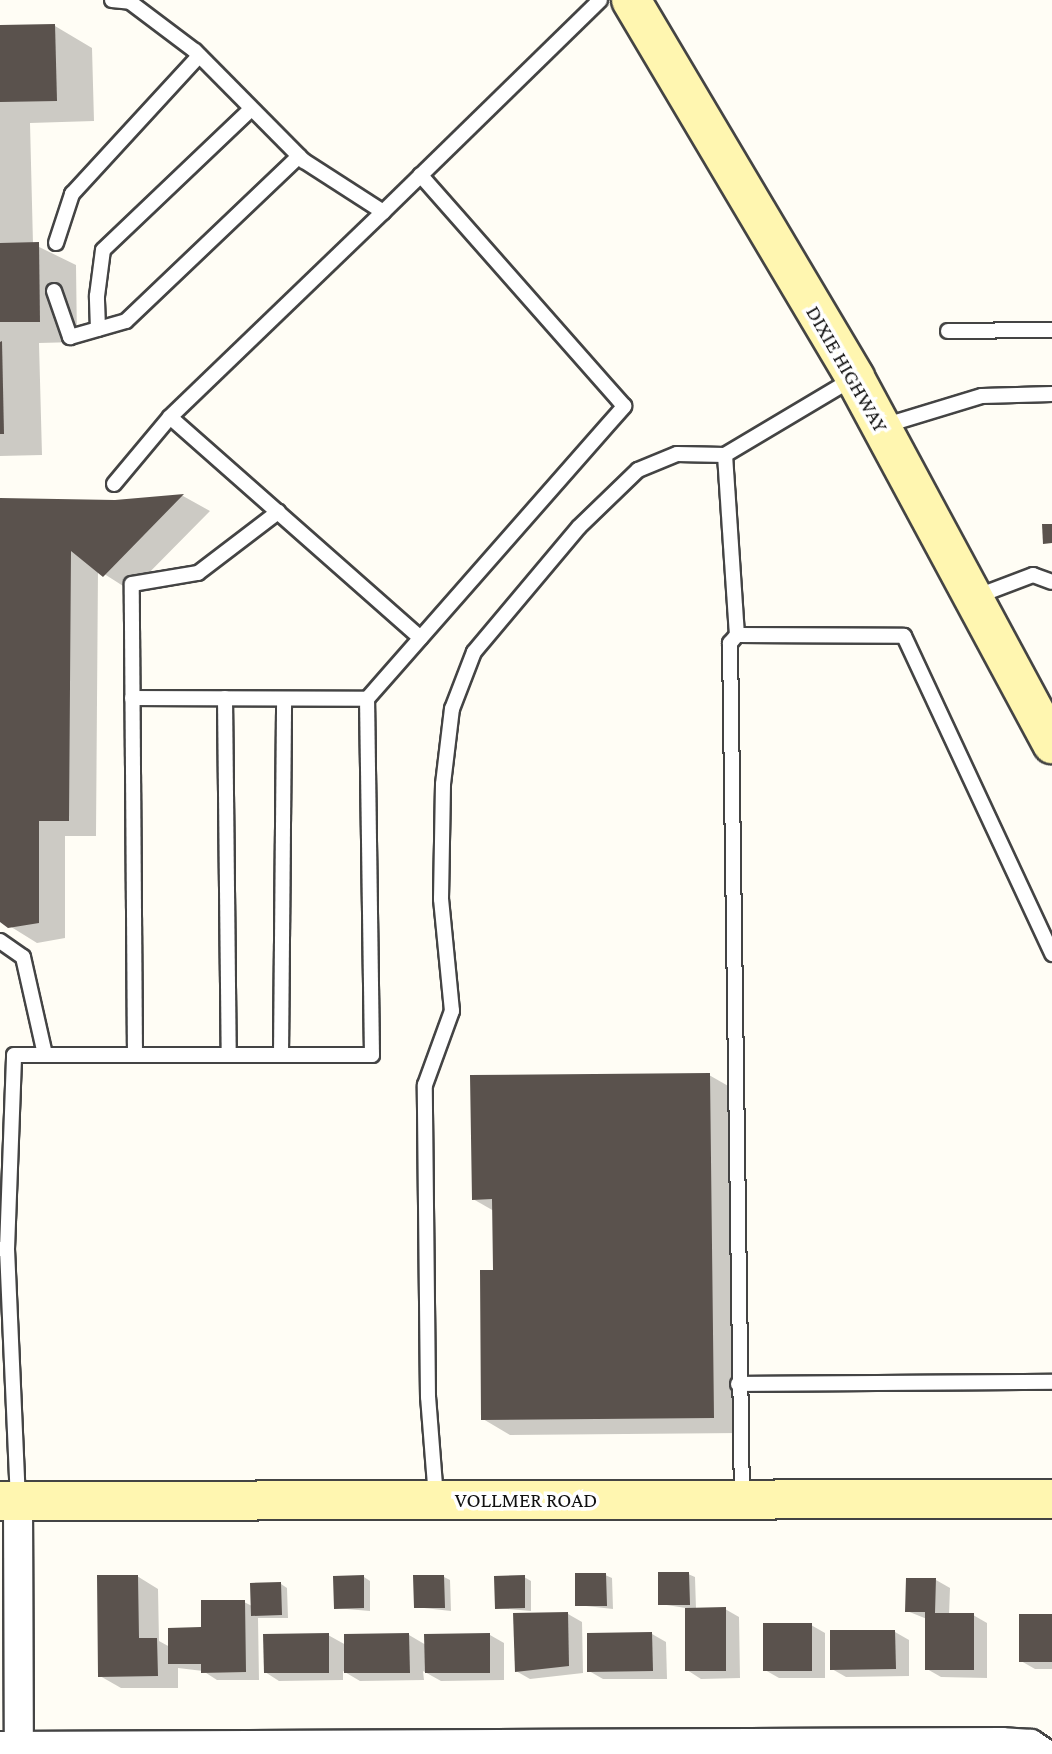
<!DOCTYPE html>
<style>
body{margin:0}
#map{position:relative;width:1052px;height:1754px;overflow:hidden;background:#fffdf5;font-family:"Crimson Pro",serif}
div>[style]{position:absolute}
.shadow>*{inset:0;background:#0003}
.building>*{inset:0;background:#5a524d}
.roads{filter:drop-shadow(2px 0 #444) drop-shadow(-2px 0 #444) drop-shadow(0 2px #444) drop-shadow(0 -2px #444)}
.service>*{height:14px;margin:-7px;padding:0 7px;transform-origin:7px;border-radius:7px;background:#fff}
.minor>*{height:28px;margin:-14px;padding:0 14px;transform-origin:14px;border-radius:14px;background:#fff}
.secondary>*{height:38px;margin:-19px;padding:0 19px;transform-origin:19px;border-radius:19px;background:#fff6b0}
span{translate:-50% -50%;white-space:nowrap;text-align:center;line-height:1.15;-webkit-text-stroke:7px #fff;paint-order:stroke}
.street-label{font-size:21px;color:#111}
</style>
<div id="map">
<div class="shadow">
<i style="clip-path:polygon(55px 26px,92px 48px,94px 121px,30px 123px,33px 244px,76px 265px,77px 342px,39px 343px,42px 455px,0 456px,0 27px)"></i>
<i style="clip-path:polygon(183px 496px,210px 511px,131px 591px,98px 570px,96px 836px,65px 836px,65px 938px,37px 943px,0 920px,0 502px,115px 502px)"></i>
<i style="clip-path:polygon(709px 1075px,737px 1091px,741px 1433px,510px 1435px,483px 1419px,494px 1272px,494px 1211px,473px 1199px)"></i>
<i style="clip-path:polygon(688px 1574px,695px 1577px,696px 1609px,725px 1609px,739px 1617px,740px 1678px,701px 1679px,687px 1670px,686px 1608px,660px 1604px)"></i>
<i style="clip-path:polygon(605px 1575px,612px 1578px,613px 1609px,577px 1605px)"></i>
<i style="clip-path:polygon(137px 1576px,158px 1589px,159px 1641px,170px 1647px,244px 1602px,252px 1606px,281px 1584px,287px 1588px,288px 1618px,258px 1618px,259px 1680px,217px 1680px,203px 1671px,178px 1668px,178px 1688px,121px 1688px,100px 1676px)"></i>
<i style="clip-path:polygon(364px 1577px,370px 1581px,370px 1611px,335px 1608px)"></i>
<i style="clip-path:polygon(444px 1577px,450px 1580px,451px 1611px,415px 1607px)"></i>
<i style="clip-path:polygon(524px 1577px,531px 1581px,531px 1611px,496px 1608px)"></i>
<i style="clip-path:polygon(936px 1580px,950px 1588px,949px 1615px,973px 1615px,987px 1623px,987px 1678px,941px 1677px,927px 1669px,927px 1619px,907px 1611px)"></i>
<i style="clip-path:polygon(568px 1614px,582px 1622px,583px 1673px,530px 1679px,516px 1671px)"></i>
<i style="clip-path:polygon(1052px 1616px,1052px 1669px,1035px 1669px,1021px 1661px)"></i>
<i style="clip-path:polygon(811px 1625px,825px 1633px,825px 1678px,779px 1678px,765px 1670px)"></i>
<i style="clip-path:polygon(895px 1632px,909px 1640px,909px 1676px,846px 1677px,832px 1669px)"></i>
<i style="clip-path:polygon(652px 1634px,666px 1642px,667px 1679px,603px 1679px,589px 1671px)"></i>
<i style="clip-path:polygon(328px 1635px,346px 1645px,409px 1635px,426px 1645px,490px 1635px,504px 1643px,504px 1680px,441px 1681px,423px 1671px,424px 1680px,360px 1681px,343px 1671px,343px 1680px,279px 1681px,265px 1672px)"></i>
</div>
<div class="building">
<i style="clip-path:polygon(55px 24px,57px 101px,0 102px,0 25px)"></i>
<i style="clip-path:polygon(39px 242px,40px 322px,0 322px,0 243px)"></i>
<i style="clip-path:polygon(2px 341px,4px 434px,0 434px,0 342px)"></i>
<i style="clip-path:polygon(184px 494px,103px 577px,71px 551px,69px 821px,39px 821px,39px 923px,8px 928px,0 922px,0 498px,115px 500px)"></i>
<i style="clip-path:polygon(1042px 524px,1052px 524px,1052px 543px,1043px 544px)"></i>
<i style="clip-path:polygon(710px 1073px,714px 1418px,481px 1420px,480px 1270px,493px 1270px,492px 1199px,472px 1200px,470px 1075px)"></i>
<i style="clip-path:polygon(658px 1572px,689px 1572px,690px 1605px,658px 1605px)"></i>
<i style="clip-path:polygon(575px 1573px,606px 1573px,607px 1606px,575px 1606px)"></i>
<i style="clip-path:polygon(97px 1575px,138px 1575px,139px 1638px,157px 1638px,158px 1676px,98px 1677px)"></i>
<i style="clip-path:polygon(364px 1575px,364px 1608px,334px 1609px,333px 1576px)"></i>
<i style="clip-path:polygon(413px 1575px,444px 1575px,445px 1608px,414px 1608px)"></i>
<i style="clip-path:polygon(525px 1575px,525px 1608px,495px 1609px,494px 1576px)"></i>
<i style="clip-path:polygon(906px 1578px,936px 1578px,935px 1613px,974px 1613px,974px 1670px,925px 1670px,925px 1612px,905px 1612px)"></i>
<i style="clip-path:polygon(281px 1582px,282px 1615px,251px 1616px,250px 1583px)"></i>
<i style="clip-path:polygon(201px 1600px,245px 1600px,246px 1672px,201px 1673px,201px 1664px,168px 1664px,168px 1628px,201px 1627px)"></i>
<i style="clip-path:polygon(726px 1607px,726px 1671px,685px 1671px,685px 1608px)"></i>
<i style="clip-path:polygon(568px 1612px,569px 1666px,515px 1672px,513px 1613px)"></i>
<i style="clip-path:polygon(1019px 1614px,1052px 1614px,1052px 1662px,1019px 1662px)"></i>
<i style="clip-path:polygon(763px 1623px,812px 1623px,812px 1671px,763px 1671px)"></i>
<i style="clip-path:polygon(830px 1630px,895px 1630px,896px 1669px,830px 1670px)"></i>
<i style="clip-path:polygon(652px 1632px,653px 1671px,587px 1672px,587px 1633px)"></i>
<i style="clip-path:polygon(329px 1633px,329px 1673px,264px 1673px,263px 1634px)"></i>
<i style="clip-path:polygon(409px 1633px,410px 1673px,344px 1673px,344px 1634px)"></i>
<i style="clip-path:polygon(490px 1633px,490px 1673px,425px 1673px,424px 1634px)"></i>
</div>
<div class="roads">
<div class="service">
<i style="left:112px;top:0;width:18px;rotate:6deg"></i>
<i style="left:130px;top:2px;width:81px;rotate:37deg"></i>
<i style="left:195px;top:51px;width:155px;rotate:45.3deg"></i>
<i style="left:304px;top:161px;width:94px;rotate:32.8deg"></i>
<i style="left:383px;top:212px;width:303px;rotate:-44.3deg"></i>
<i style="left:56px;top:243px;width:52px;rotate:-71.9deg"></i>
<i style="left:72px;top:194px;width:188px;rotate:-47.4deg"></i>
<i style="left:54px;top:291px;width:49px;rotate:70.8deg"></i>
<i style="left:70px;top:337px;width:58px;rotate:-15.9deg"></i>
<i style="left:126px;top:321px;width:239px;rotate:-43.6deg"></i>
<i style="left:98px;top:329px;width:33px;rotate:-92deg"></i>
<i style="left:97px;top:296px;width:46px;rotate:-82.6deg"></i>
<i style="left:103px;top:250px;width:204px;rotate:-43.6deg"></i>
<i style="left:948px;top:331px;width:104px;rotate:-0.6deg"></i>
<i style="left:854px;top:378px;width:150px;rotate:149.2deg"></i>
<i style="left:725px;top:455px;width:180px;rotate:86.2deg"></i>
<i style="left:737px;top:635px;width:167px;rotate:0.3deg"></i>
<i style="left:904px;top:636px;width:351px;rotate:65deg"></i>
<i style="left:170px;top:417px;width:334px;rotate:41.4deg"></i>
<i style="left:883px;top:426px;width:103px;rotate:-16.9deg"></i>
<i style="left:982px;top:396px;width:70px;rotate:-1.6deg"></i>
<i style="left:114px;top:484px;width:87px;rotate:-50.1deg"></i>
<i style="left:170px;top:417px;width:296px;rotate:-43.9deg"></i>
<i style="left:975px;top:597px;width:62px;rotate:-20.8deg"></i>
<i style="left:1033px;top:575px;width:20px;rotate:20deg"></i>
<i style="left:737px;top:635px;width:11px;rotate:131deg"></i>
<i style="left:730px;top:643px;width:855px;rotate:89.2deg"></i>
<i style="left:132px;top:698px;width:235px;rotate:0.2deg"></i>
<i style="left:225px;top:698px;width:357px;rotate:89.4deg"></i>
<i style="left:0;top:941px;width:28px;rotate:35deg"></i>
<i style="left:23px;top:957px;width:100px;rotate:77.3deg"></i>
<i style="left:135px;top:1055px;width:471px;rotate:-90.4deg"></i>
<i style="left:132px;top:584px;width:67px;rotate:-9.5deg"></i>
<i style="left:198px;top:573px;width:101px;rotate:-37.3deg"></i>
<i style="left:281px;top:1055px;width:356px;rotate:-89.5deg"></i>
<i style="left:0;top:1249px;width:7px"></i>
<i style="left:7px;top:1249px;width:250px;rotate:87.5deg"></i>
<i style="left:7px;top:1249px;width:194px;rotate:-87.9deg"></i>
<i style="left:14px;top:1055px;width:358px"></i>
<i style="left:372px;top:1055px;width:356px;rotate:-90.8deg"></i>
<i style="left:367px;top:699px;width:390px;rotate:-48.7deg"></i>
<i style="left:624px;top:406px;width:308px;rotate:-131.4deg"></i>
<i style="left:738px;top:1384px;width:314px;rotate:-0.4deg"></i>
<i style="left:436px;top:1498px;width:101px;rotate:-94.5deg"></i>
<i style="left:428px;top:1397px;width:312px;rotate:-90.6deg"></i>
<i style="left:425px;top:1085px;width:79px;rotate:-70deg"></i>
<i style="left:452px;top:1011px;width:113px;rotate:-95.6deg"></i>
<i style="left:441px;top:899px;width:115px;rotate:-89deg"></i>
<i style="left:443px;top:784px;width:76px;rotate:-83.2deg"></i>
<i style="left:452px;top:709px;width:61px;rotate:-68.9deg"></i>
<i style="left:474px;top:652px;width:163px;rotate:-50deg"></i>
<i style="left:579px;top:527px;width:82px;rotate:-44deg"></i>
<i style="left:638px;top:470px;width:42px;rotate:-22.3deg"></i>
<i style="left:677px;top:454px;width:48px;rotate:1.2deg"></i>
</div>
<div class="minor">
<i style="left:18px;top:1501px;width:253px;rotate:89.8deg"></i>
<i style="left:0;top:1746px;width:1002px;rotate:-0.23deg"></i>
<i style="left:1002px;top:1742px;width:29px;rotate:4deg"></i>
<i style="left:1031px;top:1744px;width:18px;rotate:34deg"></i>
</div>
<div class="secondary">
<i style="left:631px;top:0;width:439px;rotate:59.3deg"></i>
<i style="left:855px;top:378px;width:416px;rotate:61.7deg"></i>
<i style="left:0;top:1501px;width:1052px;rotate:-0.11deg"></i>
</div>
</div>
<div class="street-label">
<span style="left:847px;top:369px;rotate:60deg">DIXIE HIGHWAY</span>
<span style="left:526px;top:1500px">VOLLMER ROAD</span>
</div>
</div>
